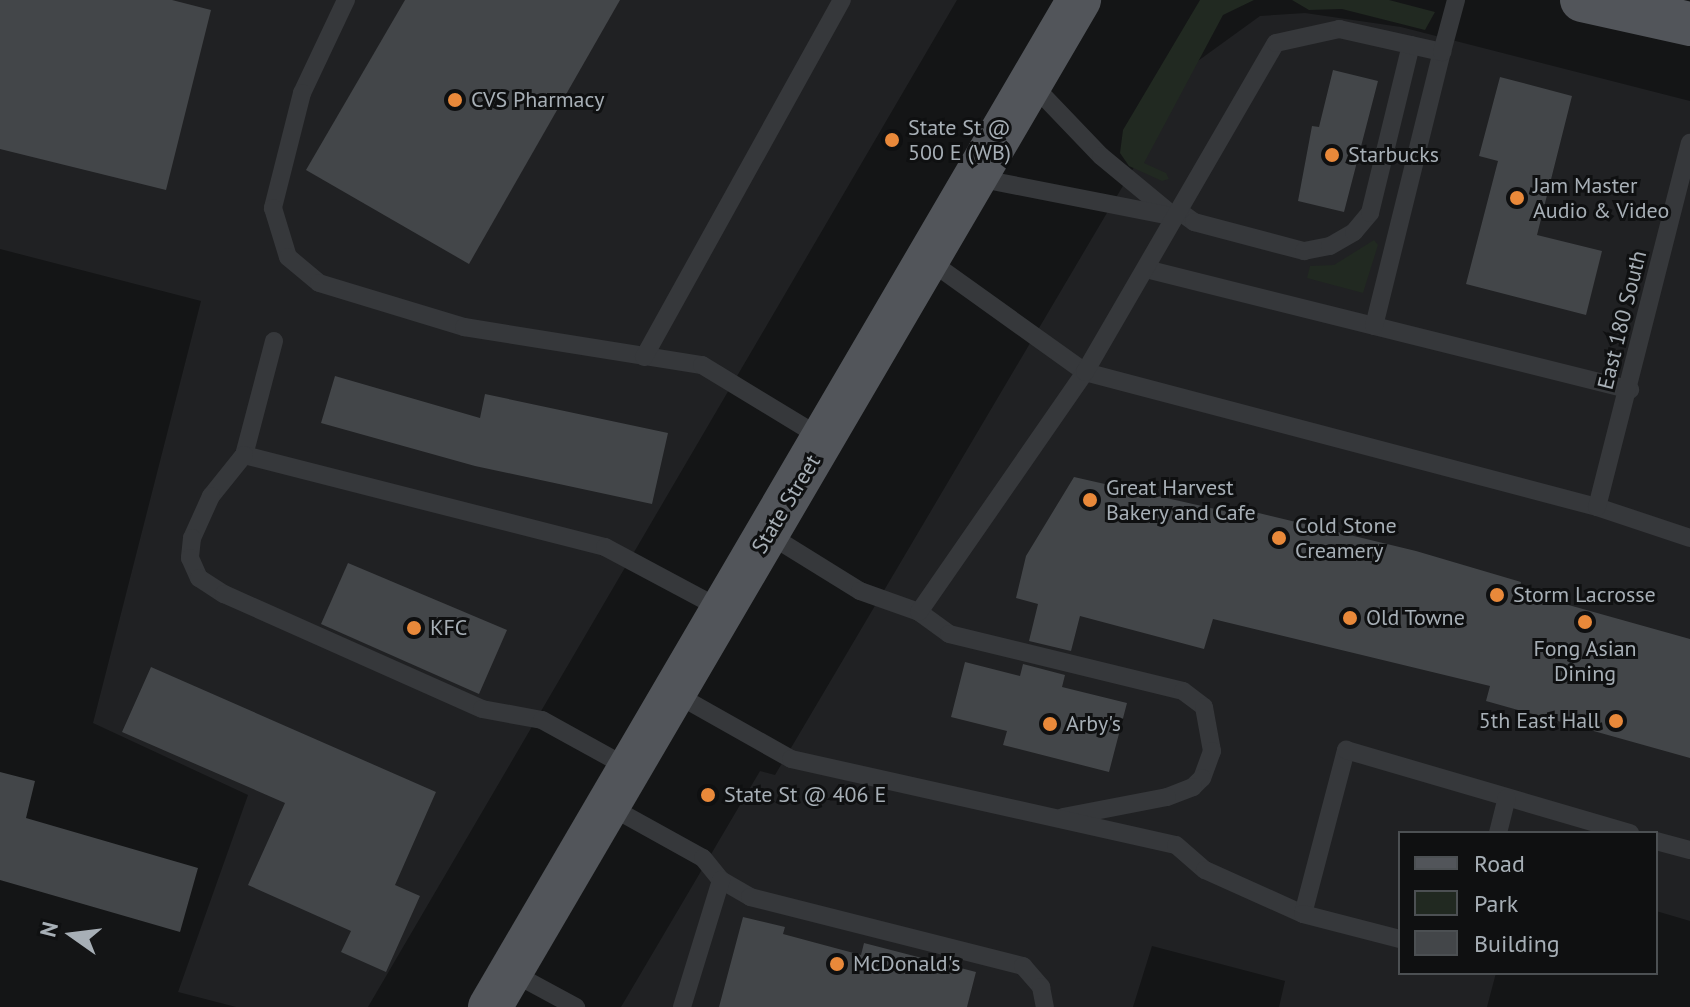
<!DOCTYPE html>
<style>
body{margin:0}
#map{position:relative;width:1690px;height:1007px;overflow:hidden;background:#141516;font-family:"PT Sans",sans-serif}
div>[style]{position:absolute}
.built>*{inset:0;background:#202123}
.green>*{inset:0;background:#212921}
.building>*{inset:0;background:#434649}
.lane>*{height:18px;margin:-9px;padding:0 9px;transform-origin:9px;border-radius:9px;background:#36383b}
.primary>*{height:44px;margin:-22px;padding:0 22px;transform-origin:22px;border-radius:22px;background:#52555a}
.dots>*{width:22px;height:22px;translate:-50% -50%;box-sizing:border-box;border:4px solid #0f1011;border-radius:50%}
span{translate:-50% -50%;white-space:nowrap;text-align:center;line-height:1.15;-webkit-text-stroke:6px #0f1011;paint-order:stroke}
.poi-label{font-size:22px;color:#a7afb6}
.left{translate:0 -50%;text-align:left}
.right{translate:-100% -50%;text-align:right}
.street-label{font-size:22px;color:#a7afb6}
.legend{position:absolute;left:1398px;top:831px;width:260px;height:144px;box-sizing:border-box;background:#0f1011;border:2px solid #4c5053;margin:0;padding:10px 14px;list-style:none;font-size:24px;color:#a7afb6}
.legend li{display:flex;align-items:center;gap:16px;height:40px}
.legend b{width:40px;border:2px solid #4c5053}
.north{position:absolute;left:32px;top:895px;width:80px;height:80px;-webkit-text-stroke:6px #0f1011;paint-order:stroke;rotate:284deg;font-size:22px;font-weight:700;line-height:32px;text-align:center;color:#a7afb6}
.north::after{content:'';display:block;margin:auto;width:28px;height:36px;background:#a7afb6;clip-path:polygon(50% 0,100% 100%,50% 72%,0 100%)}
</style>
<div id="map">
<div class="built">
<i style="clip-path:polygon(0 0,957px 0,368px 1007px,236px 1007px,178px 992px,248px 795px,93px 723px,201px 301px,0 249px)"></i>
<i style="clip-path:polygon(1305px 13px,1401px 27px,1690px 101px,1690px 921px,1656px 911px,1656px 833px,1400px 833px,1400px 973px,1496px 973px,1487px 1007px,1279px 1007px,1285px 981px,1152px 946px,1133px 1007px,621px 1007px,760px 771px,775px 775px,1150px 140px,1184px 71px,1260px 16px)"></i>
</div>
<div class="green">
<i style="clip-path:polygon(1200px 0,1254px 0,1223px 15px,1144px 163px,1166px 173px,1169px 179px,1162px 181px,1129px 166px,1120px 153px,1123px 130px)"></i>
<i style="clip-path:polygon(1292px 0,1389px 0,1435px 12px,1425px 30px,1342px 9px,1309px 10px)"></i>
<i style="clip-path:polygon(1374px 240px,1378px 245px,1363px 293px,1307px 278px,1310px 266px,1334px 265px)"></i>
</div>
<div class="building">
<i style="clip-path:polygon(0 0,172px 0,211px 10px,166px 190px,0 149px)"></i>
<i style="clip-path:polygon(405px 0,620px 0,469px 264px,306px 170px)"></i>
<i style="clip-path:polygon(1333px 70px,1378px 81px,1344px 212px,1298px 201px,1312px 126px,1319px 127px)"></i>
<i style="clip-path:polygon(1500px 77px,1572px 96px,1537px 235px,1602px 251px,1586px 315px,1466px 284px,1498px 161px,1479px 156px)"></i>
<i style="clip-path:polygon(335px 376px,480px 418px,485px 394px,668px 433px,652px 504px,475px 466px,321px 423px)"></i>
<i style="clip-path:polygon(1074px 477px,1237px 514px,1238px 508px,1416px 551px,1521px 582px,1519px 591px,1690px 639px,1690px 758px,1486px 701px,1490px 686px,1213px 619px,1204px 649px,1080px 616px,1071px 651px,1029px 641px,1038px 604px,1016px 598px,1026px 556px)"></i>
<i style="clip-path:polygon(348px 563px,507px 630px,479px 694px,321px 624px)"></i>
<i style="clip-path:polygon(965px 662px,1020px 676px,1023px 664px,1065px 675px,1062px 687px,1127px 703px,1109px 772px,1003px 745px,1007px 731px,951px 717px)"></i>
<i style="clip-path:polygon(151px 667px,436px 792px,395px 885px,420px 896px,386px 972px,341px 952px,351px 931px,248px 885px,285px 803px,122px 732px)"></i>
<i style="clip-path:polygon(0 772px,35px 781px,26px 818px,198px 868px,180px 932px,0 880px)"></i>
<i style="clip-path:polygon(743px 917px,785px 927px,783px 934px,861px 955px,864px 943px,976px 972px,967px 1007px,719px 1007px)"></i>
</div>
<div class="lane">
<i style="left:346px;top:0;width:103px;rotate:115.3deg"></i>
<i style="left:302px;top:93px;width:119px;rotate:104.2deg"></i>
<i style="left:273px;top:208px;width:51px;rotate:73deg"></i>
<i style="left:288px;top:257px;width:40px;rotate:40deg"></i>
<i style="left:319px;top:283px;width:152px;rotate:16.9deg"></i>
<i style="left:464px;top:327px;width:241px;rotate:9.1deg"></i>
<i style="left:702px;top:365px;width:140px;rotate:31.3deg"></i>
<i style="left:1031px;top:83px;width:101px;rotate:46.2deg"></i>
<i style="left:1101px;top:156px;width:89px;rotate:39.6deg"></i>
<i style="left:977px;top:178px;width:202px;rotate:11.1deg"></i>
<i style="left:1179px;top:211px;width:19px;rotate:36deg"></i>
<i style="left:1194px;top:222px;width:114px;rotate:14.8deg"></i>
<i style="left:1304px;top:251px;width:26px;rotate:-11deg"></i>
<i style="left:1330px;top:246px;width:28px;rotate:-30deg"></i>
<i style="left:1354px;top:232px;width:25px;rotate:-50deg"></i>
<i style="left:1370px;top:213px;width:173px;rotate:-76.3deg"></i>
<i style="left:927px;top:259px;width:194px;rotate:35.6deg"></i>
<i style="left:1085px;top:372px;width:529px;rotate:14.77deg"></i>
<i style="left:1597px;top:507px;width:98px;rotate:18.4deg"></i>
<i style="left:1146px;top:269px;width:499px;rotate:14deg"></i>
<i style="left:1374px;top:326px;width:282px;rotate:-76.1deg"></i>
<i style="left:274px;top:341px;width:118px;rotate:104.7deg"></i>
<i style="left:244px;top:455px;width:373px;rotate:14.3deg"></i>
<i style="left:605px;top:547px;width:134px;rotate:28.1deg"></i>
<i style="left:644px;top:357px;width:408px;rotate:-61deg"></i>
<i style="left:244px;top:455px;width:53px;rotate:128.8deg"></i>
<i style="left:211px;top:496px;width:46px;rotate:114.3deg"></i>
<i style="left:192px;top:538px;width:20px;rotate:96deg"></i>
<i style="left:190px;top:558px;width:22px;rotate:66deg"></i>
<i style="left:199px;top:578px;width:30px;rotate:33deg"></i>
<i style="left:224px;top:594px;width:282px;rotate:24deg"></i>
<i style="left:482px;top:709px;width:61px;rotate:10.4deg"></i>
<i style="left:542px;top:720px;width:99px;rotate:28.9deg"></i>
<i style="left:1597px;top:507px;width:376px;rotate:-75.7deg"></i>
<i style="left:768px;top:534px;width:108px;rotate:31.8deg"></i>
<i style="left:860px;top:591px;width:63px;rotate:19.6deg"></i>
<i style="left:919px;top:612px;width:37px;rotate:36deg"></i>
<i style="left:949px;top:634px;width:241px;rotate:13.7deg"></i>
<i style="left:1183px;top:691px;width:26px;rotate:37deg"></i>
<i style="left:1204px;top:707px;width:45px;rotate:79.7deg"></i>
<i style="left:1212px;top:751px;width:29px;rotate:110deg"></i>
<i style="left:1202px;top:778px;width:13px;rotate:135deg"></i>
<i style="left:1193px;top:787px;width:28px;rotate:159deg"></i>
<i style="left:1167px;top:797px;width:106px;rotate:169.1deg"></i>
<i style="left:919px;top:612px;width:292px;rotate:-55.3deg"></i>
<i style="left:1085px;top:372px;width:380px;rotate:-59.9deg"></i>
<i style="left:1276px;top:43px;width:65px;rotate:-12.5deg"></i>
<i style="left:1339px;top:29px;width:106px;rotate:12.6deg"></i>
<i style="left:1442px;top:52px;width:54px;rotate:-74.9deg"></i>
<i style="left:674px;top:693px;width:134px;rotate:29.4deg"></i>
<i style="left:791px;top:759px;width:394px;rotate:12.6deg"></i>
<i style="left:1176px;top:845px;width:38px;rotate:41deg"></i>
<i style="left:1205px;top:870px;width:107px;rotate:24.2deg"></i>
<i style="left:1303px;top:914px;width:170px;rotate:-75.3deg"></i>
<i style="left:1346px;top:750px;width:296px;rotate:16.3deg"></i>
<i style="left:609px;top:806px;width:107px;rotate:29deg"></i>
<i style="left:703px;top:858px;width:28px;rotate:51deg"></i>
<i style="left:721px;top:880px;width:34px;rotate:30deg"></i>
<i style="left:750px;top:897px;width:282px;rotate:14.2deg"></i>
<i style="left:1023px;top:966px;width:28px;rotate:49deg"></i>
<i style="left:1041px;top:987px;width:20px;rotate:79deg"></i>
<i style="left:1498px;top:833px;width:36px;rotate:-76deg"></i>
<i style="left:1656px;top:841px;width:35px;rotate:15deg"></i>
<i style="left:1303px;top:914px;width:100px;rotate:14.5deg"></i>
<i style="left:511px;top:972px;width:74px;rotate:28.3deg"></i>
<i style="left:682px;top:1007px;width:133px;rotate:-72.9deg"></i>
</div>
<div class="primary">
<i style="left:1582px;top:0;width:111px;rotate:12.5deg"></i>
<i style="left:490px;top:1007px;width:1167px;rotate:-59.68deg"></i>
</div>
<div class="dots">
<i style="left:455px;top:100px;background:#e9893a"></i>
<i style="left:892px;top:140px;background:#e9893a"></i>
<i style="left:1332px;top:155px;background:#e9893a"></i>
<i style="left:1517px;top:198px;background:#e9893a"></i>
<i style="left:1090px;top:500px;background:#e9893a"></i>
<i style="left:1279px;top:538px;background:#e9893a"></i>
<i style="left:1497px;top:595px;background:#e9893a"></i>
<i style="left:1350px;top:618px;background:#e9893a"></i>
<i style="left:1585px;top:622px;background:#e9893a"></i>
<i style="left:414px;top:628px;background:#e9893a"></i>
<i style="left:1616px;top:721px;background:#e9893a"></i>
<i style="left:1050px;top:724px;background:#e9893a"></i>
<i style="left:708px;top:795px;background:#e9893a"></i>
<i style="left:837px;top:964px;background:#e9893a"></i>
</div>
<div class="poi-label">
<span class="left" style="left:471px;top:100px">CVS Pharmacy</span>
<span class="left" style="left:908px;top:140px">State St @<br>500 E (WB)</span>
<span class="left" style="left:1348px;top:155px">Starbucks</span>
<span class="left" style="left:1533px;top:198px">Jam Master<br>Audio &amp; Video</span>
<span class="left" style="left:1106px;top:500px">Great Harvest<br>Bakery and Cafe</span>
<span class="left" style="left:1295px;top:538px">Cold Stone<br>Creamery</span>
<span class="left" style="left:1513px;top:595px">Storm Lacrosse</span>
<span class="left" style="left:1366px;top:618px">Old Towne</span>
<span class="left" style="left:430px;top:628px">KFC</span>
<span style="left:1585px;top:661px">Fong Asian<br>Dining</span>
<span class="right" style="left:1600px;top:721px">5th East Hall</span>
<span class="left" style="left:1066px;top:724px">Arby's</span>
<span class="left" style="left:724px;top:795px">State St @ 406 E</span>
<span class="left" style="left:853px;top:964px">McDonald's</span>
</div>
<div class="street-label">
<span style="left:1622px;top:320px;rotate:-76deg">East 180 South</span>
<span style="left:786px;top:504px;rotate:-59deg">State Street</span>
</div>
<ul class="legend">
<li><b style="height:10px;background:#52555a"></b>Road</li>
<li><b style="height:22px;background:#212921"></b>Park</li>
<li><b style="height:22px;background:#434649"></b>Building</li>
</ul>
<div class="north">N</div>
</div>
